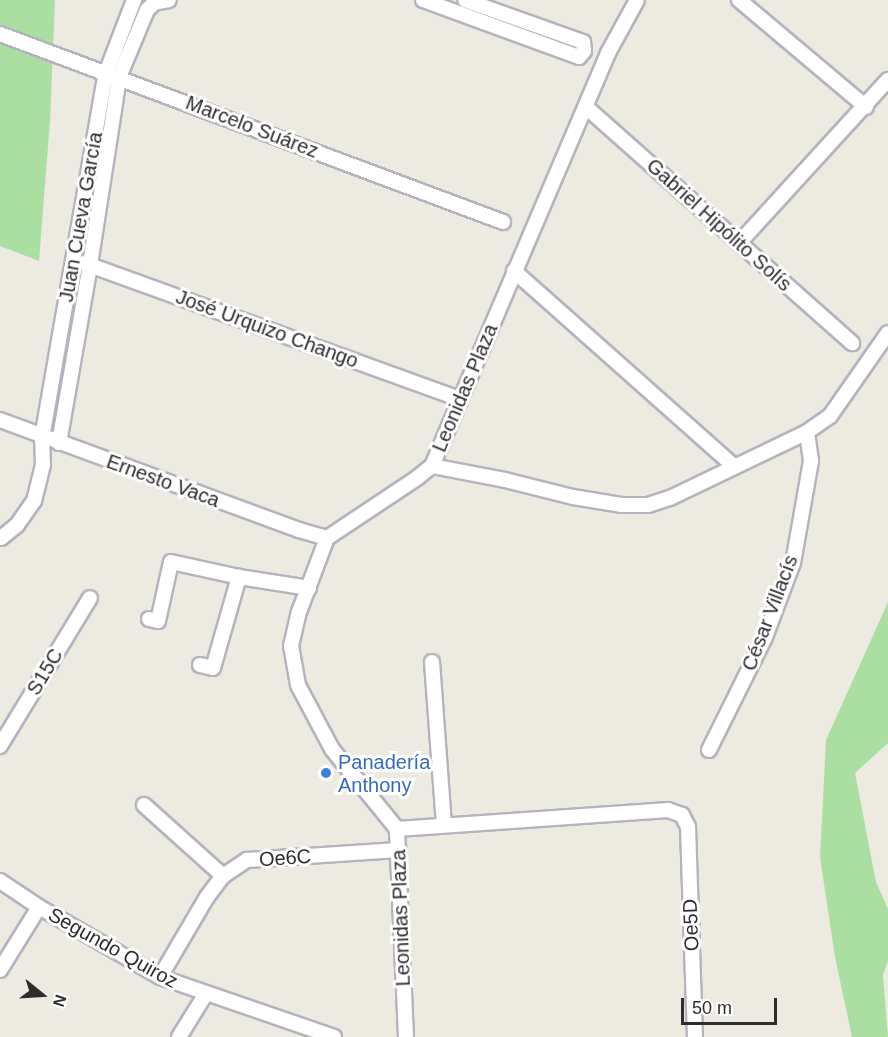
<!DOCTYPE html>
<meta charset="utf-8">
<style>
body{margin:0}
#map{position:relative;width:888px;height:1037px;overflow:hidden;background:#edeae1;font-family:Arial,sans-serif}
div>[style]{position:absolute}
.green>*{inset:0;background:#abdfa1}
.roads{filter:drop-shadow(2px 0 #b4b4bf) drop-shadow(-2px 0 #b4b4bf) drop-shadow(0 2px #b4b4bf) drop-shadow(0 -2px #b4b4bf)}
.street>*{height:14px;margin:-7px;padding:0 7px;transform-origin:7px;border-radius:7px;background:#fff}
.dots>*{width:16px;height:16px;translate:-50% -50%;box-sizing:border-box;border:3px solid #fff;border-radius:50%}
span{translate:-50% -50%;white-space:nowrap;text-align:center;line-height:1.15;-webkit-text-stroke:6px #fff;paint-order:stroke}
.street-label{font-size:20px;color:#2d2d2d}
.shop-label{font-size:20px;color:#366cbe}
.left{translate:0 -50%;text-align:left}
.north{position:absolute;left:12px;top:965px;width:60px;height:60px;-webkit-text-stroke:4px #fff;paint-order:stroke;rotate:108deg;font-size:16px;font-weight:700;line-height:24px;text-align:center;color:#2d2d2d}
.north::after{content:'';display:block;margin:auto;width:21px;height:27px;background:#2d2d2d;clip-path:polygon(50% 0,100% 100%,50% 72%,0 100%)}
.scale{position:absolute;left:681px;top:998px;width:96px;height:27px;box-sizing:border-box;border:3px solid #2d2d2d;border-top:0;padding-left:8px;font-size:18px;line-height:21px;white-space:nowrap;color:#2d2d2d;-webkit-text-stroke:4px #fff;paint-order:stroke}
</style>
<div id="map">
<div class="green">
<i style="clip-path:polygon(0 0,55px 0,50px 121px,39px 261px,0 246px)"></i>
<i style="clip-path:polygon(888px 602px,888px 743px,855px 773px,876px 882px,888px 909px,888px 961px,883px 975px,888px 1037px,852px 1037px,835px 957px,820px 857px,826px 740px)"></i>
</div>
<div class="roads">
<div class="street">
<i style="left:423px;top:0;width:166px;rotate:20.1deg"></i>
<i style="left:579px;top:57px;width:8px;rotate:-50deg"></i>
<i style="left:584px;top:51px;width:9px;rotate:-96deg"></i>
<i style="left:583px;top:42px;width:125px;rotate:-160.4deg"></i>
<i style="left:739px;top:0;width:166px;rotate:40.1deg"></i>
<i style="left:0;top:34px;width:537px;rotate:20.49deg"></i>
<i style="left:586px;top:107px;width:356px;rotate:41.6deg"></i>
<i style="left:739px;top:243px;width:221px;rotate:-47.6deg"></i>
<i style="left:84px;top:263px;width:400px;rotate:19.9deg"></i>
<i style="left:514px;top:271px;width:294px;rotate:41.6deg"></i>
<i style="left:0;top:420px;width:319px;rotate:20.2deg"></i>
<i style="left:299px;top:530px;width:29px;rotate:16deg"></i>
<i style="left:59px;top:443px;width:181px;rotate:-80.1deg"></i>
<i style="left:90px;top:265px;width:190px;rotate:-81.2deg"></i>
<i style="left:119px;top:77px;width:73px;rotate:-67.3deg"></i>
<i style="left:147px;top:10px;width:10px;rotate:-45deg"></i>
<i style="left:154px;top:3px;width:15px;rotate:-11deg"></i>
<i style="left:432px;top:466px;width:74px;rotate:10.9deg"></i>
<i style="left:505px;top:480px;width:70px;rotate:14deg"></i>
<i style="left:573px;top:497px;width:50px;rotate:9.3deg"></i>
<i style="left:622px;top:505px;width:26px"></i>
<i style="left:648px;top:505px;width:23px;rotate:-18deg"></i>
<i style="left:670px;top:498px;width:152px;rotate:-25.7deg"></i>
<i style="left:807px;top:432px;width:28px;rotate:-35deg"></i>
<i style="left:830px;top:416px;width:101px;rotate:-55.1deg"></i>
<i style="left:1px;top:538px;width:21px;rotate:-39deg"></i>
<i style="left:17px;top:525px;width:29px;rotate:-55deg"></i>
<i style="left:34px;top:501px;width:37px;rotate:-76deg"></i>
<i style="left:43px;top:465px;width:27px;rotate:-92deg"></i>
<i style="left:42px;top:438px;width:371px;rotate:-80.1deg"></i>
<i style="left:106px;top:73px;width:78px;rotate:-69deg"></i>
<i style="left:149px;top:619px;width:9px;rotate:13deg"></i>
<i style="left:158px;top:621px;width:60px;rotate:-77.6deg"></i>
<i style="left:171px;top:562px;width:70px;rotate:12.4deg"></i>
<i style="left:239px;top:577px;width:71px;rotate:8.9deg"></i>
<i style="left:432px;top:662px;width:163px;rotate:85.8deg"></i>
<i style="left:200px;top:665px;width:13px;rotate:13deg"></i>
<i style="left:213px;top:668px;width:95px;rotate:-74.1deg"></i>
<i style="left:0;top:746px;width:173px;rotate:-58.7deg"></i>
<i style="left:709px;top:750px;width:126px;rotate:-63.6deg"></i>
<i style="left:765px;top:637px;width:79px;rotate:-69.3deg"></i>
<i style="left:793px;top:563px;width:104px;rotate:-80deg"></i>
<i style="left:811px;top:461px;width:29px;rotate:-98deg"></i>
<i style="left:144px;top:805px;width:106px;rotate:41.9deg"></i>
<i style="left:397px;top:829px;width:272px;rotate:-4deg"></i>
<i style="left:668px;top:810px;width:15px;rotate:20deg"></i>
<i style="left:682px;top:815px;width:13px;rotate:63deg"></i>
<i style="left:688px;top:827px;width:210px;rotate:88.1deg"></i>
<i style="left:0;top:881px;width:47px;rotate:33.7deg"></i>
<i style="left:39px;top:907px;width:140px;rotate:30deg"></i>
<i style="left:160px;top:977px;width:184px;rotate:19deg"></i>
<i style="left:0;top:970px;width:74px;rotate:-58.2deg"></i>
<i style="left:160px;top:977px;width:93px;rotate:-59.6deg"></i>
<i style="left:207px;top:897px;width:26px;rotate:-53deg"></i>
<i style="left:223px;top:876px;width:29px;rotate:-34deg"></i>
<i style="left:247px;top:860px;width:152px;rotate:-3.8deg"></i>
<i style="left:179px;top:1037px;width:49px;rotate:-58.2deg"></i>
<i style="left:406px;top:1037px;width:208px;rotate:-92.5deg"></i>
<i style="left:397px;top:829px;width:103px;rotate:-129.1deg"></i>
<i style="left:332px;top:749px;width:72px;rotate:-118deg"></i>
<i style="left:298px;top:685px;width:40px;rotate:-100deg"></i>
<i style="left:291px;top:646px;width:35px;rotate:-77deg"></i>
<i style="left:299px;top:612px;width:79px;rotate:-69.3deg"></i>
<i style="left:327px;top:538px;width:108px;rotate:-33.7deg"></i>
<i style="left:417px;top:478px;width:19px;rotate:-39deg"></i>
<i style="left:432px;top:466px;width:449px;rotate:-66.9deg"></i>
<i style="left:608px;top:53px;width:60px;rotate:-61.3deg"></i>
</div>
</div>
<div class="dots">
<i style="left:326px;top:773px;background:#3f7fe0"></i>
</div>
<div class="street-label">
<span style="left:252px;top:127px;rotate:21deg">Marcelo Suárez</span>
<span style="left:81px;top:217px;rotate:-80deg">Juan Cueva García</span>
<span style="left:719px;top:225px;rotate:42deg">Gabriel Hipólito Solís</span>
<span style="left:267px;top:329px;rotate:20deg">José Urquizo Chango</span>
<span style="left:465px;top:388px;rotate:-67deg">Leonidas Plaza</span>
<span style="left:163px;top:481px;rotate:20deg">Ernesto Vaca</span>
<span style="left:770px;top:613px;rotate:-69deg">César Villacís</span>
<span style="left:45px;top:672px;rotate:-59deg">S15C</span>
<span style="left:285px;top:858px;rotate:-4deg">Oe6C</span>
<span style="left:401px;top:918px;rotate:-92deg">Leonidas Plaza</span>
<span style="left:691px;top:925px;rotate:-92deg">Oe5D</span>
<span style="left:113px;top:948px;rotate:29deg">Segundo Quiroz</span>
</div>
<div class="shop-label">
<span class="left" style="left:338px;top:774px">Panadería<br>Anthony</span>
</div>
<div class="north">N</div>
<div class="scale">50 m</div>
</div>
